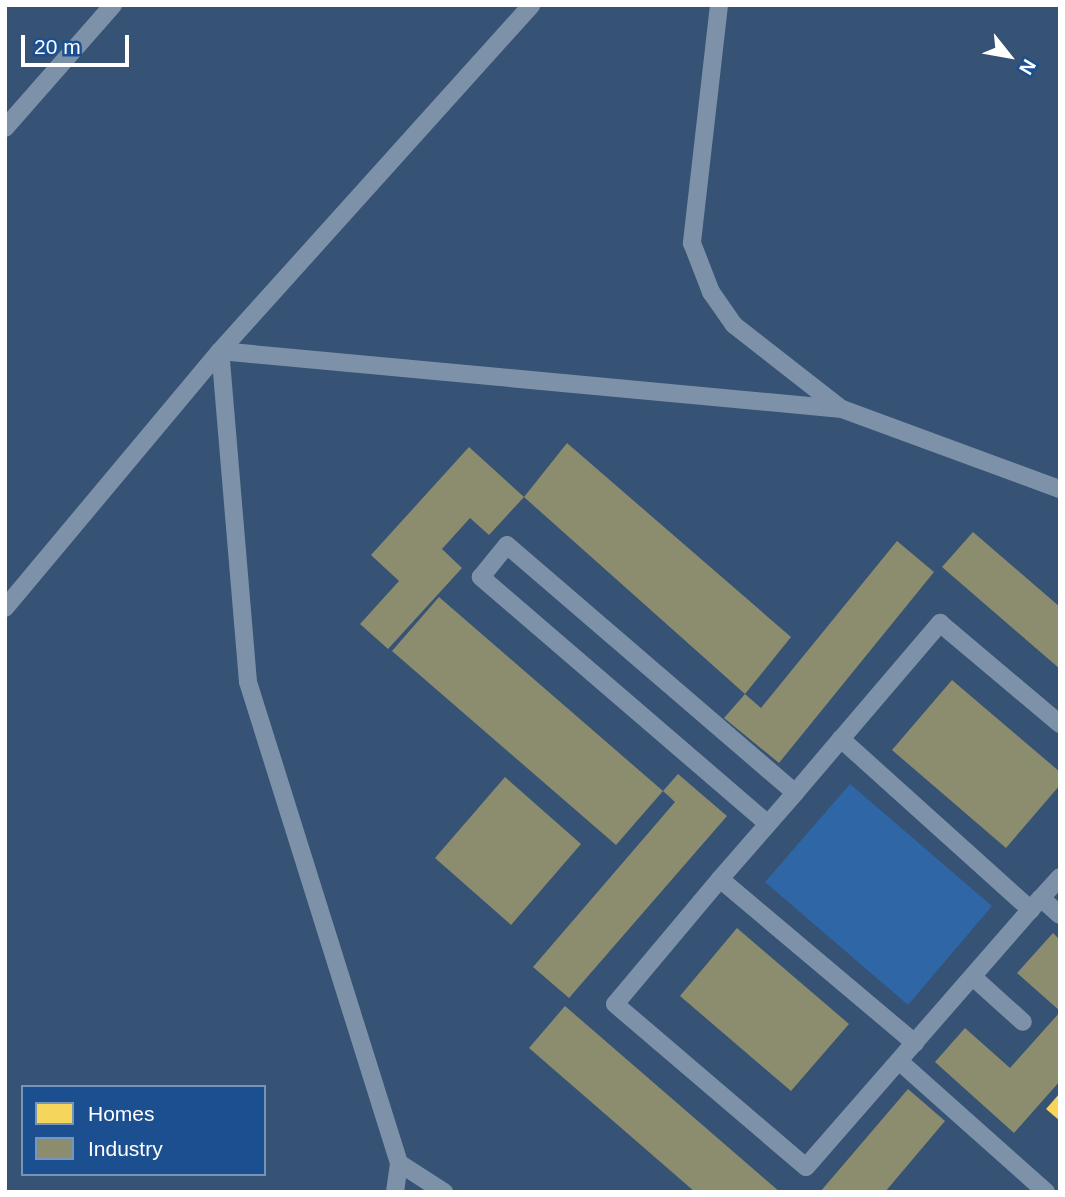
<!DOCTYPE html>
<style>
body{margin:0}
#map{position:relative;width:1065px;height:1197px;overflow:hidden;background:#365274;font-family:Arial,sans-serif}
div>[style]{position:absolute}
.green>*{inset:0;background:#2f66a5}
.homes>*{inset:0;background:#f6d55c}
.industry>*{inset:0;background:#8c8c6e}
.service>*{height:18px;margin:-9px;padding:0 9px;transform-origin:9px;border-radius:9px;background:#7d92a8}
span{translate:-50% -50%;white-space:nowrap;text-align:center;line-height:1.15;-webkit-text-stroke:7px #1b4f8f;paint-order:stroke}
.frame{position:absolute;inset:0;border:7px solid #fff;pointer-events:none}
.legend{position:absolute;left:21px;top:1085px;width:245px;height:91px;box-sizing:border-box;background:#1b4f8f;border:2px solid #7695bc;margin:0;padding:9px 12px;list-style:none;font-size:21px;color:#fff}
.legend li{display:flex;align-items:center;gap:14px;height:35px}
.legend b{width:35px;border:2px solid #7695bc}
.north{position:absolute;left:974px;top:21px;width:70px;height:70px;-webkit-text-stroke:5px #1b4f8f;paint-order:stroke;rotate:121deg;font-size:19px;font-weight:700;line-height:28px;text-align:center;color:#fff}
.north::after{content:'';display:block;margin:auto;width:24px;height:32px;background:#fff;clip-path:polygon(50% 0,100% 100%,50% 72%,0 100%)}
.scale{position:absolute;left:21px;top:35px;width:108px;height:32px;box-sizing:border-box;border:4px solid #fff;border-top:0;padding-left:9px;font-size:21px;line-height:24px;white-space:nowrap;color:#fff;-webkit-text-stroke:5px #1b4f8f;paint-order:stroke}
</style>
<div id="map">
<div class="green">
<i style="clip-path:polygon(850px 784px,992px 906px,908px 1005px,765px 882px)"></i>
</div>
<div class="homes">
<i style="clip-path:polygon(1060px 1093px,1060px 1121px,1046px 1109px)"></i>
</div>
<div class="industry">
<i style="clip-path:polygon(567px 443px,791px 637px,745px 694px,524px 497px)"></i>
<i style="clip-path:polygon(469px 447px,524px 497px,489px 535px,470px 518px,442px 549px,462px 568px,388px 649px,360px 624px,399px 581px,371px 555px)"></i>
<i style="clip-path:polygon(973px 532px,1060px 607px,1060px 669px,942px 567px)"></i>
<i style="clip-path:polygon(897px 541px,934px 572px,779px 763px,724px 718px,745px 694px,761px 708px)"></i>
<i style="clip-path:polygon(439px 597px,663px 791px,616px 845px,392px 651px)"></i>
<i style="clip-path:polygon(952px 680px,1060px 772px,1060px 785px,1006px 848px,892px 750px)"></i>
<i style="clip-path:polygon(678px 774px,727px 816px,569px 998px,533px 967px,675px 802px,663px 791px)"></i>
<i style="clip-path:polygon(505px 777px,581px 844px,511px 925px,435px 858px)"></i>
<i style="clip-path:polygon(737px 928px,849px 1024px,791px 1091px,680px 996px)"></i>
<i style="clip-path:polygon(1053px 933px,1060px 940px,1060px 1011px,1017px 973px)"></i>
<i style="clip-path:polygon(565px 1006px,780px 1192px,695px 1192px,529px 1048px)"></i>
<i style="clip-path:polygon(1060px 1012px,1060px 1081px,1014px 1133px,935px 1062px,965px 1028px,1010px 1068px)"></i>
<i style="clip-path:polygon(908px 1089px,945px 1121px,885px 1192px,820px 1192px)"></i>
</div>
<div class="service">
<i style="left:719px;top:5px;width:240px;rotate:96.5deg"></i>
<i style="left:692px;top:243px;width:53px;rotate:68.8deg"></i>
<i style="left:711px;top:292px;width:40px;rotate:55.1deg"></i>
<i style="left:734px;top:325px;width:133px;rotate:38deg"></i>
<i style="left:5px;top:128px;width:164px;rotate:-48.7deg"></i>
<i style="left:5px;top:608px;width:335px;rotate:-50.1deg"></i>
<i style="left:220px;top:351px;width:465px;rotate:-48deg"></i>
<i style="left:795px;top:793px;width:114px;rotate:131.1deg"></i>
<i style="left:720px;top:879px;width:255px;rotate:40.1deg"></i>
<i style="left:768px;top:824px;width:379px;rotate:-139.3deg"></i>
<i style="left:481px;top:577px;width:41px;rotate:-50.9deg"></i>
<i style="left:507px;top:545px;width:380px;rotate:40.7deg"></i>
<i style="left:795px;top:793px;width:71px;rotate:-49.6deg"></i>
<i style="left:720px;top:879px;width:163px;rotate:130deg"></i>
<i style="left:615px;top:1004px;width:251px;rotate:40.5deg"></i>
<i style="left:806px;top:1167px;width:357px;rotate:-48.9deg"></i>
<i style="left:1041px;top:898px;width:25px;rotate:42deg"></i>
<i style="left:1041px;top:898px;width:28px;rotate:-48deg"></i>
<i style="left:1031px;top:910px;width:256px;rotate:-138deg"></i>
<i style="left:841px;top:739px;width:153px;rotate:-49.5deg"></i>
<i style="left:940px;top:623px;width:157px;rotate:40.1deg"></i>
<i style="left:973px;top:977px;width:67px;rotate:42deg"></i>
<i style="left:899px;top:1061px;width:197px;rotate:41.7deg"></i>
<i style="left:399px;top:1163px;width:54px;rotate:32.8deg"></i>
<i style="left:395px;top:1192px;width:29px;rotate:-82deg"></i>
<i style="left:399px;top:1163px;width:504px;rotate:-107.43deg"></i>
<i style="left:248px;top:682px;width:332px;rotate:-94.8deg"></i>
<i style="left:220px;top:351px;width:625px;rotate:5.33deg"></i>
<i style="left:842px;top:409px;width:232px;rotate:20.2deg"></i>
</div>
<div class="frame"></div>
<ul class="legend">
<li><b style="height:19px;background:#f6d55c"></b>Homes</li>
<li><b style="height:19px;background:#8c8c6e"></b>Industry</li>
</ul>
<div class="north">N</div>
<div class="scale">20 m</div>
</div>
